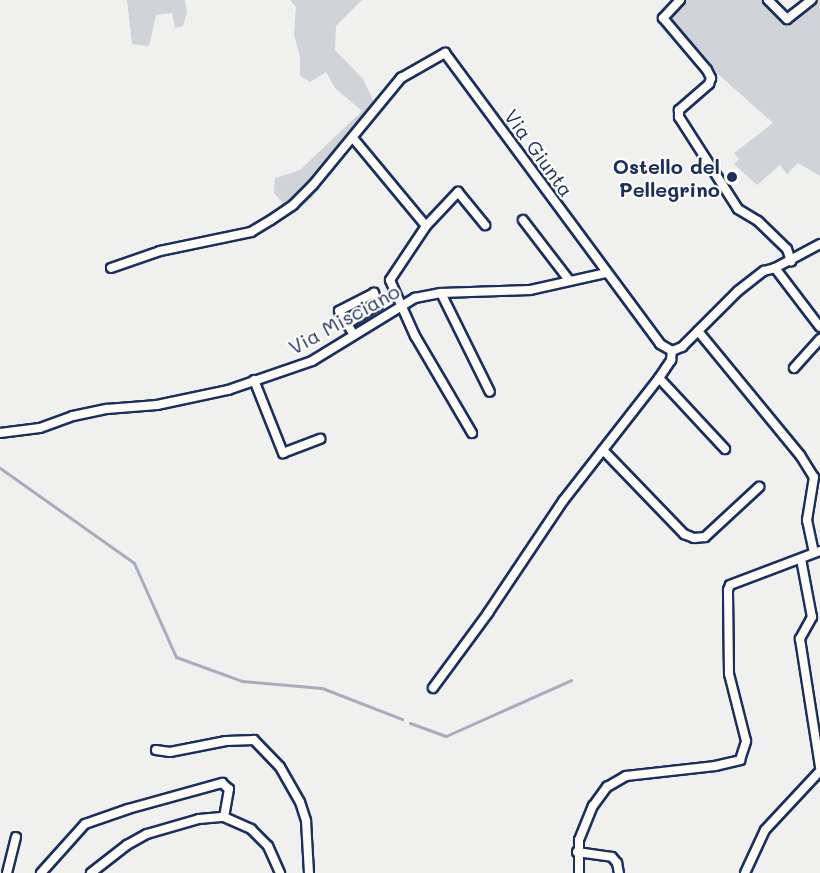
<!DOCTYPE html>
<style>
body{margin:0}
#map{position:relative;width:820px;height:873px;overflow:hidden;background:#f0f0ee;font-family:Mali,sans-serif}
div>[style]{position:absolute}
.green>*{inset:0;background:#d0d3d8}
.stream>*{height:3px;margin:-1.5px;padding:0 1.5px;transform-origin:1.5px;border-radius:1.5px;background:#a7adbd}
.roads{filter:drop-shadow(2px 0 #1b2f5e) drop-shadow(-2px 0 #1b2f5e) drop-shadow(0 2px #1b2f5e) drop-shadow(0 -2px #1b2f5e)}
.street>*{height:8px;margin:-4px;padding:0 4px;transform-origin:4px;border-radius:4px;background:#fdfcf7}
.dots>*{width:16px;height:16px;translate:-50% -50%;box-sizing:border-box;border:3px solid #fdfcf7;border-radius:50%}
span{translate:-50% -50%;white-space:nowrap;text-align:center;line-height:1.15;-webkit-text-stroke:4.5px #fdfcf7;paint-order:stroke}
.street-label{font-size:20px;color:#1b2f5e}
.poi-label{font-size:20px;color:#1b2f5e;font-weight:700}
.right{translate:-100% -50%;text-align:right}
</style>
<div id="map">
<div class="green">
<i style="clip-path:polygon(127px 0,185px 0,187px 13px,183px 26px,175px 28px,172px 13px,156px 15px,149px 46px,132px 44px)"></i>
<i style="clip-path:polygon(290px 0,362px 0,336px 26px,335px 50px,363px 79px,374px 102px,325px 162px,313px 197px,293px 214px,274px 193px,275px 178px,300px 170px,362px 111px,335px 88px,326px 72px,310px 82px,300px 76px,300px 56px,294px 35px,296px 7px)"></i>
<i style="clip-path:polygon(685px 0,762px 0,787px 25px,815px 0,820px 0,820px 176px,798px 163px,787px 174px,780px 165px,757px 185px,734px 164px,739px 159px,734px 153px,773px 123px,718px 74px,667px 16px)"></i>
</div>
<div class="stream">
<i style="left:0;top:468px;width:164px;rotate:35.3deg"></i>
<i style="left:134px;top:563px;width:103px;rotate:65.9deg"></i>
<i style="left:176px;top:657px;width:70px;rotate:20deg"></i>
<i style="left:242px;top:681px;width:80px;rotate:5deg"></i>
<i style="left:322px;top:688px;width:86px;rotate:21.2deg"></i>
<i style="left:410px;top:723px;width:38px;rotate:20deg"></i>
<i style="left:446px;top:736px;width:137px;rotate:-24.1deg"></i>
</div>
<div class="roads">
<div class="street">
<i style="left:680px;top:0;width:25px;rotate:133deg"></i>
<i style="left:663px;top:18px;width:68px;rotate:49.8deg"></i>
<i style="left:707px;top:70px;width:9px;rotate:63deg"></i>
<i style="left:711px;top:78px;width:6px;rotate:108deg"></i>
<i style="left:709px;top:84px;width:40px;rotate:139deg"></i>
<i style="left:679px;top:110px;width:7px;rotate:90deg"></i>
<i style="left:679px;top:117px;width:109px;rotate:57.3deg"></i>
<i style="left:738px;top:209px;width:23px;rotate:31deg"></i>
<i style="left:758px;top:221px;width:40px;rotate:44deg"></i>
<i style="left:787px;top:249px;width:13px;rotate:72deg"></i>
<i style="left:768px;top:0;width:27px;rotate:45deg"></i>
<i style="left:787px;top:19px;width:31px;rotate:-38deg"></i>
<i style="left:353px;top:138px;width:114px;rotate:50.3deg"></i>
<i style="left:523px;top:220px;width:76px;rotate:52.5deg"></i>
<i style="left:111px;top:268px;width:52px;rotate:-19.1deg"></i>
<i style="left:160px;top:251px;width:93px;rotate:-11.8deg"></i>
<i style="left:251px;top:232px;width:23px;rotate:-31deg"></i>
<i style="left:271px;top:220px;width:27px;rotate:-34deg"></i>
<i style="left:293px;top:205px;width:28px;rotate:-45deg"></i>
<i style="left:313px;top:185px;width:139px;rotate:-50.6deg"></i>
<i style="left:401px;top:78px;width:51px;rotate:-29.6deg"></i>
<i style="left:445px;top:53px;width:362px;rotate:53.5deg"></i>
<i style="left:660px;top:344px;width:14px;rotate:30deg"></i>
<i style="left:775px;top:268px;width:74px;rotate:52.7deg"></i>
<i style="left:441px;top:293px;width:110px;rotate:63.7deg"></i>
<i style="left:347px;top:324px;width:36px;rotate:-32deg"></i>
<i style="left:378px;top:305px;width:13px;rotate:-108deg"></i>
<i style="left:374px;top:293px;width:39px;rotate:153deg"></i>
<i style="left:339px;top:311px;width:28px;rotate:58deg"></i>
<i style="left:698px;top:331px;width:161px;rotate:50.6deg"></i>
<i style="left:800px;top:455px;width:26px;rotate:58deg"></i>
<i style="left:814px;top:477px;width:44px;rotate:99.2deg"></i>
<i style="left:807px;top:520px;width:33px;rotate:78deg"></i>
<i style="left:794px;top:368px;width:39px;rotate:-48deg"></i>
<i style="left:659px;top:378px;width:97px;rotate:47.1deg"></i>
<i style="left:254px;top:380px;width:79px;rotate:68.3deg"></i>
<i style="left:283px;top:453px;width:40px;rotate:-21deg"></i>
<i style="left:0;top:433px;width:40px;rotate:-7.1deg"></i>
<i style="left:40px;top:428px;width:35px;rotate:-20deg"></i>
<i style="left:73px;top:416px;width:35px;rotate:-12deg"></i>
<i style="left:107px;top:409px;width:50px;rotate:-4.6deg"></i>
<i style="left:157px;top:405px;width:73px;rotate:-11.9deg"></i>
<i style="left:228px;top:390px;width:89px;rotate:-19deg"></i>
<i style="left:312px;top:361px;width:121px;rotate:-31.5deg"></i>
<i style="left:415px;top:298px;width:26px;rotate:-11deg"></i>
<i style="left:441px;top:293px;width:89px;rotate:-1.9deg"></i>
<i style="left:530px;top:290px;width:78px;rotate:-12.6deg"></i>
<i style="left:472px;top:433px;width:113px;rotate:-120.4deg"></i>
<i style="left:415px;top:336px;width:61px;rotate:-114.1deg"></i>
<i style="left:390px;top:280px;width:65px;rotate:-56.3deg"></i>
<i style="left:426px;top:226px;width:47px;rotate:-46.7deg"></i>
<i style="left:458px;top:192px;width:43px;rotate:50.7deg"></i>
<i style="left:603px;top:450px;width:117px;rotate:46deg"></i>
<i style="left:684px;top:534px;width:11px;rotate:22deg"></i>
<i style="left:694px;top:538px;width:11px;rotate:-5deg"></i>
<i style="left:705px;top:537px;width:74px;rotate:-42.8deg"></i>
<i style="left:801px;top:559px;width:59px;rotate:79.3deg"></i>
<i style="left:812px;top:617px;width:25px;rotate:119deg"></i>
<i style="left:800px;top:639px;width:130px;rotate:81.1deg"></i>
<i style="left:433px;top:688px;width:93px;rotate:-53.7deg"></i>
<i style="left:488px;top:613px;width:135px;rotate:-56.2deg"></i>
<i style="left:563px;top:501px;width:156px;rotate:-52deg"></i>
<i style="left:659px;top:378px;width:22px;rotate:-56deg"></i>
<i style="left:671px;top:360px;width:9px;rotate:-84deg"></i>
<i style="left:672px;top:351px;width:11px;rotate:-22deg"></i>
<i style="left:682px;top:347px;width:79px;rotate:-45deg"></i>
<i style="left:738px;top:291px;width:33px;rotate:-38deg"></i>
<i style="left:764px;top:271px;width:11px;rotate:-15deg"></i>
<i style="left:775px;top:268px;width:51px;rotate:-28.1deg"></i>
<i style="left:156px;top:750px;width:14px;rotate:8deg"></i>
<i style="left:170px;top:752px;width:57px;rotate:-11.1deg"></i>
<i style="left:226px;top:741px;width:28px;rotate:-2deg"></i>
<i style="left:254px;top:740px;width:37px;rotate:46deg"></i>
<i style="left:280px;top:767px;width:40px;rotate:60.3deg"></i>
<i style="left:300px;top:802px;width:20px;rotate:72deg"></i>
<i style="left:306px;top:821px;width:52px;rotate:86.7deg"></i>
<i style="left:577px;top:852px;width:35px;rotate:8deg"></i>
<i style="left:612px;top:857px;width:8px;rotate:50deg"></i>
<i style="left:617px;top:863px;width:10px;rotate:79deg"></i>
<i style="left:7px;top:873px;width:37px;rotate:-76deg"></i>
<i style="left:41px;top:873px;width:66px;rotate:-48.1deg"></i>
<i style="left:85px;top:824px;width:46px;rotate:-19.2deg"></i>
<i style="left:128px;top:809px;width:98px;rotate:-15.5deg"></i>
<i style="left:222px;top:783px;width:9px;rotate:41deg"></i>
<i style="left:229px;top:789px;width:28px;rotate:100deg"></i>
<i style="left:91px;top:873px;width:46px;rotate:-37.9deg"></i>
<i style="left:127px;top:845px;width:23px;rotate:-29deg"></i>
<i style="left:147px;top:834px;width:54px;rotate:-16.1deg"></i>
<i style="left:199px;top:819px;width:25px;rotate:-5deg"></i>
<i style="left:224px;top:817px;width:30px;rotate:24deg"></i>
<i style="left:251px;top:829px;width:24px;rotate:45deg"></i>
<i style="left:268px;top:846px;width:30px;rotate:66deg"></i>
<i style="left:579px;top:873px;width:33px;rotate:-90deg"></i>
<i style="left:579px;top:840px;width:37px;rotate:-68deg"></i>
<i style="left:593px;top:806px;width:24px;rotate:-54deg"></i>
<i style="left:607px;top:787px;width:22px;rotate:-30deg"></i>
<i style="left:626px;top:776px;width:90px;rotate:-6.4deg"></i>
<i style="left:715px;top:766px;width:26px;rotate:-13deg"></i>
<i style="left:740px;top:760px;width:20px;rotate:-72deg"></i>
<i style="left:746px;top:741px;width:69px;rotate:-104.2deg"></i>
<i style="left:729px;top:674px;width:84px;rotate:-90.7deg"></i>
<i style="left:728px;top:590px;width:5px;rotate:-68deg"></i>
<i style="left:730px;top:585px;width:96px;rotate:-20.7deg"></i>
<i style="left:745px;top:873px;width:47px;rotate:-65.1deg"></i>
<i style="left:765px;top:830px;width:81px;rotate:-47deg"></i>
</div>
</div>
<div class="dots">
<i style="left:732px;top:177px;background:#1b2f5e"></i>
</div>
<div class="street-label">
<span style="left:539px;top:153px;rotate:54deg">Via Giunta</span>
<span style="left:344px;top:319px;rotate:-29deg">Via Misciano</span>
</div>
<div class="poi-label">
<span class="right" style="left:720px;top:178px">Ostello del<br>Pellegrino</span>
</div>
</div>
